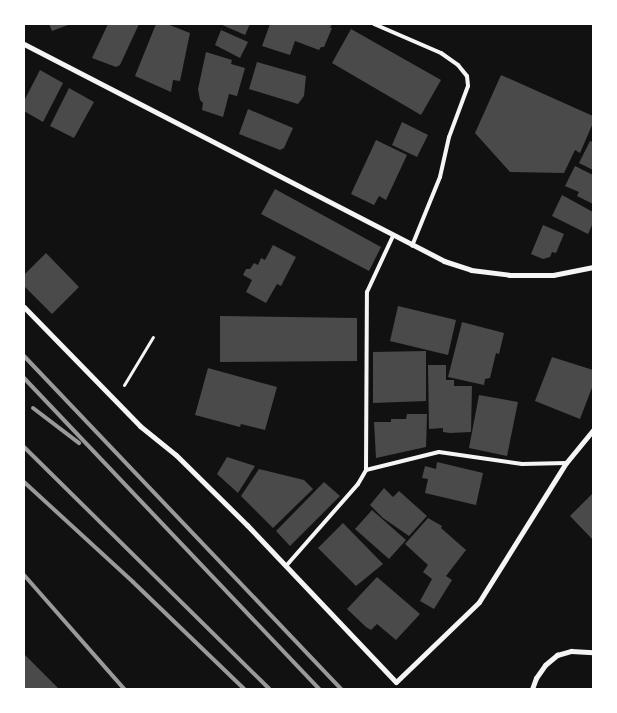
<!DOCTYPE html>
<style>
body{margin:0}
#map{position:relative;width:617px;height:713px;overflow:hidden;background:#111;font-family:Signika,sans-serif}
div>[style]{position:absolute}
.building>*{inset:0;background:#4a4a4a}
.path>*{height:3px;margin:-1.5px;padding:0 1.5px;transform-origin:1.5px;border-radius:1.5px;background:#f5f5f5}
.service>*{height:4px;margin:-2px;padding:0 2px;transform-origin:2px;border-radius:2px;background:#f5f5f5}
.minor>*{height:5px;margin:-2.5px;padding:0 2.5px;transform-origin:2.5px;border-radius:2.5px;background:#f5f5f5}
.rail>*{height:4px;margin:-2px;padding:0 2px;transform-origin:2px;border-radius:2px;background:#9a9a9a}
span{translate:-50% -50%;white-space:nowrap;text-align:center;line-height:1.15;-webkit-text-stroke:4px #fff;paint-order:stroke}
.frame{position:absolute;inset:0;border:25px solid #fff;pointer-events:none}
</style>
<div id="map">
<div class="building">
<i style="clip-path:polygon(49px 24px,71px 24px,52px 31px)"></i>
<i style="clip-path:polygon(108px 24px,139px 24px,120px 65px,116px 67px,92px 58px)"></i>
<i style="clip-path:polygon(156px 24px,167px 24px,190px 33px,180px 81px,173px 80px,171px 92px,135px 76px)"></i>
<i style="clip-path:polygon(220px 24px,250px 24px,245px 35px)"></i>
<i style="clip-path:polygon(270px 24px,332px 24px,330px 28px,332px 28px,324px 47px,321px 47px,319px 50px,295px 41px,290px 55px,262px 46px)"></i>
<i style="clip-path:polygon(351px 29px,441px 80px,421px 115px,332px 63px)"></i>
<i style="clip-path:polygon(221px 30px,248px 42px,240px 58px,215px 45px)"></i>
<i style="clip-path:polygon(206px 52px,232px 60px,231px 64px,245px 68px,237px 96px,229px 94px,223px 117px,202px 110px,203px 103px,200px 100px,198px 89px)"></i>
<i style="clip-path:polygon(257px 62px,306px 76px,304px 96px,298px 104px,249px 89px)"></i>
<i style="clip-path:polygon(40px 70px,63px 83px,43px 122px,24px 111px,24px 101px)"></i>
<i style="clip-path:polygon(501px 75px,593px 116px,593px 123px,580px 153px,575px 150px,564px 173px,510px 172px,475px 133px)"></i>
<i style="clip-path:polygon(69px 88px,94px 102px,74px 138px,50px 126px)"></i>
<i style="clip-path:polygon(248px 109px,293px 128px,284px 148px,280px 150px,239px 134px)"></i>
<i style="clip-path:polygon(402px 122px,428px 135px,417px 157px,392px 145px)"></i>
<i style="clip-path:polygon(376px 140px,407px 155px,386px 200px,379px 196px,374px 205px,351px 194px)"></i>
<i style="clip-path:polygon(590px 141px,593px 142px,593px 170px,579px 163px)"></i>
<i style="clip-path:polygon(575px 166px,593px 175px,593px 204px,577px 196px,579px 192px,565px 186px)"></i>
<i style="clip-path:polygon(275px 189px,381px 247px,369px 271px,261px 214px)"></i>
<i style="clip-path:polygon(562px 195px,593px 212px,593px 223px,588px 234px,552px 216px)"></i>
<i style="clip-path:polygon(543px 225px,564px 234px,556px 253px,552px 252px,550px 257px,543px 259px,531px 254px)"></i>
<i style="clip-path:polygon(273px 245px,296px 257px,281px 286px,277px 284px,266px 303px,246px 292px,252px 280px,243px 275px,246px 269px,250px 269px,254px 263px,258px 265px,261px 258px,265px 260px)"></i>
<i style="clip-path:polygon(46px 253px,79px 287px,52px 314px,24px 286px,24px 275px)"></i>
<i style="clip-path:polygon(398px 306px,456px 320px,448px 355px,390px 341px)"></i>
<i style="clip-path:polygon(220px 316px,357px 318px,357px 361px,220px 362px)"></i>
<i style="clip-path:polygon(462px 322px,504px 333px,499px 354px,496px 353px,490px 378px,485px 379px,484px 385px,448px 377px)"></i>
<i style="clip-path:polygon(426px 351px,426px 401px,373px 403px,373px 352px)"></i>
<i style="clip-path:polygon(552px 357px,593px 370px,593px 385px,580px 419px,535px 401px)"></i>
<i style="clip-path:polygon(428px 365px,446px 365px,446px 380px,454px 380px,454px 386px,472px 386px,471px 432px,450px 433px,443px 432px,443px 428px,429px 429px)"></i>
<i style="clip-path:polygon(208px 368px,277px 387px,265px 430px,241px 424px,240px 427px,195px 415px)"></i>
<i style="clip-path:polygon(479px 395px,518px 402px,507px 456px,469px 448px)"></i>
<i style="clip-path:polygon(407px 414px,427px 414px,426px 447px,376px 458px,374px 422px,391px 422px,391px 419px,406px 419px)"></i>
<i style="clip-path:polygon(227px 457px,255px 466px,238px 493px,217px 474px)"></i>
<i style="clip-path:polygon(437px 462px,483px 473px,476px 505px,425px 493px,428px 479px,422px 478px,425px 466px,436px 469px)"></i>
<i style="clip-path:polygon(259px 469px,304px 480px,313px 489px,273px 528px,241px 496px)"></i>
<i style="clip-path:polygon(324px 482px,340px 496px,290px 546px,276px 531px)"></i>
<i style="clip-path:polygon(384px 488px,393px 497px,399px 491px,427px 516px,409px 536px,383px 518px,370px 505px)"></i>
<i style="clip-path:polygon(593px 493px,593px 540px,570px 516px)"></i>
<i style="clip-path:polygon(372px 510px,406px 540px,389px 559px,355px 529px)"></i>
<i style="clip-path:polygon(428px 518px,442px 526px,441px 528px,466px 550px,446px 576px,452px 580px,434px 609px,420px 601px,432px 579px,423px 572px,428px 565px,405px 544px)"></i>
<i style="clip-path:polygon(343px 523px,383px 564px,356px 586px,318px 548px)"></i>
<i style="clip-path:polygon(377px 577px,420px 614px,396px 640px,377px 624px,371px 630px,366px 627px,347px 609px)"></i>
<i style="clip-path:polygon(24px 654px,59px 689px,24px 689px)"></i>
</div>
<div class="path">
<i style="left:124px;top:385px;width:56px;rotate:-58.9deg"></i>
</div>
<div class="service">
<i style="left:374px;top:24px;width:73px;rotate:23.4deg"></i>
<i style="left:441px;top:53px;width:21px;rotate:35deg"></i>
<i style="left:458px;top:65px;width:14px;rotate:51deg"></i>
<i style="left:467px;top:76px;width:10px;rotate:84deg"></i>
<i style="left:468px;top:86px;width:54px;rotate:110.4deg"></i>
<i style="left:449px;top:137px;width:41px;rotate:102.7deg"></i>
<i style="left:440px;top:177px;width:74px;rotate:112.1deg"></i>
<i style="left:366px;top:470px;width:75px;rotate:-13.9deg"></i>
<i style="left:439px;top:452px;width:84px;rotate:8.2deg"></i>
<i style="left:522px;top:464px;width:44px;rotate:-1.3deg"></i>
<i style="left:286px;top:566px;width:109px;rotate:-48.7deg"></i>
<i style="left:358px;top:484px;width:16px;rotate:-60deg"></i>
<i style="left:366px;top:470px;width:178px;rotate:-89.7deg"></i>
<i style="left:367px;top:292px;width:62px;rotate:-65.1deg"></i>
</div>
<div class="minor">
<i style="left:24px;top:44px;width:473px;rotate:27.3deg"></i>
<i style="left:444px;top:261px;width:28px;rotate:18deg"></i>
<i style="left:471px;top:270px;width:38px;rotate:7deg"></i>
<i style="left:509px;top:275px;width:44px"></i>
<i style="left:553px;top:275px;width:41px;rotate:-11.3deg"></i>
<i style="left:24px;top:307px;width:166px;rotate:45.7deg"></i>
<i style="left:140px;top:426px;width:46px;rotate:38.9deg"></i>
<i style="left:176px;top:455px;width:100px;rotate:44.6deg"></i>
<i style="left:247px;top:525px;width:216px;rotate:46.5deg"></i>
<i style="left:396px;top:682px;width:115px;rotate:-43.9deg"></i>
<i style="left:479px;top:602px;width:164px;rotate:-58deg"></i>
<i style="left:566px;top:463px;width:43px;rotate:-50.7deg"></i>
<i style="left:532px;top:689px;width:12px;rotate:-70deg"></i>
<i style="left:536px;top:678px;width:16px;rotate:-55deg"></i>
<i style="left:545px;top:665px;width:16px;rotate:-40deg"></i>
<i style="left:557px;top:655px;width:15px;rotate:-16deg"></i>
<i style="left:571px;top:651px;width:22px;rotate:3deg"></i>
</div>
<div class="rail">
<i style="left:24px;top:356px;width:460px;rotate:46.4deg"></i>
<i style="left:24px;top:378px;width:429px;rotate:46.5deg"></i>
<i style="left:33px;top:408px;width:58px;rotate:37.3deg"></i>
<i style="left:24px;top:447px;width:344px;rotate:44.6deg"></i>
<i style="left:24px;top:482px;width:148px;rotate:42.5deg"></i>
<i style="left:133px;top:582px;width:154px;rotate:43.9deg"></i>
<i style="left:24px;top:575px;width:152px;rotate:48.7deg"></i>
</div>
<div class="frame"></div>
</div>
